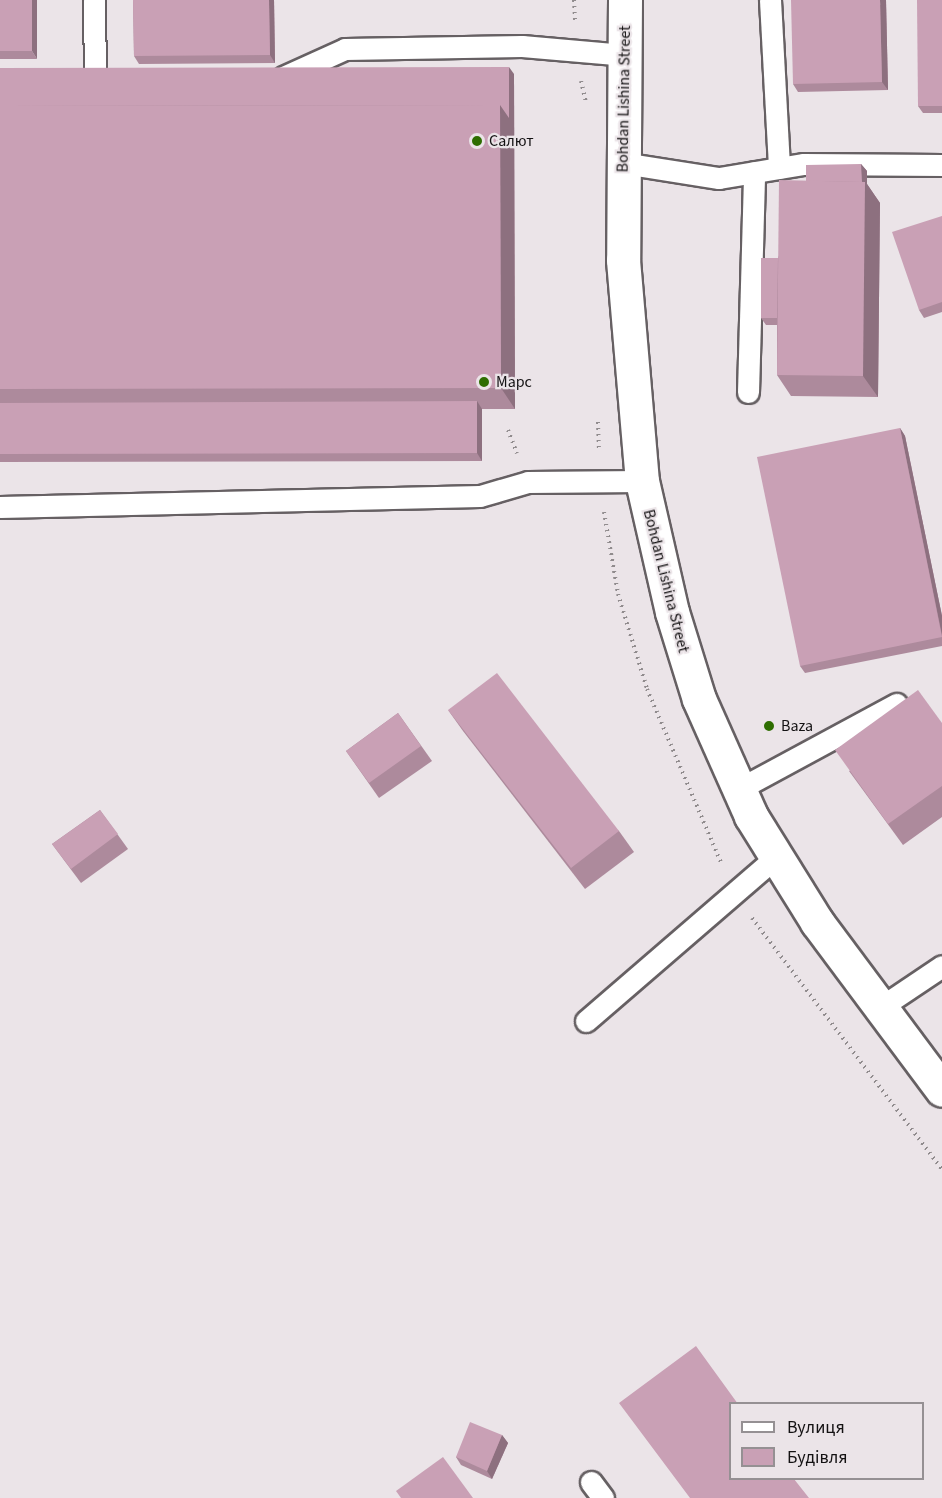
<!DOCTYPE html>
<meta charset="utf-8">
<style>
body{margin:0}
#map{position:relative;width:942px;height:1498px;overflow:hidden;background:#ebe4e8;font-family:"Source Sans 3",sans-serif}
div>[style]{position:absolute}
.path>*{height:4px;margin-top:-2px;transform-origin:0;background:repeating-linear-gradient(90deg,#908b8d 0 1.5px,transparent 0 6px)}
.roads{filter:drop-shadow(2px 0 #666063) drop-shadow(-2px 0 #666063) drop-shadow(0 2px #666063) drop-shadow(0 -2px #666063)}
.service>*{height:21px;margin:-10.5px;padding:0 10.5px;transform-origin:10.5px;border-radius:10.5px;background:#fff}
.secondary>*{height:33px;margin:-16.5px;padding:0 16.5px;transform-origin:16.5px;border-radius:16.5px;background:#fff}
.wall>*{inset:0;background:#ad8a9c}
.shaded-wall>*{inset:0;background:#8d707f}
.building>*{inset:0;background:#c9a0b5}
.dots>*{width:16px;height:16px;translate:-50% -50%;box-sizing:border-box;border:3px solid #ebe4e8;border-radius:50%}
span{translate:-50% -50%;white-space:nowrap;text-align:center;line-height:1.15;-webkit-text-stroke:4.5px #ebe4e8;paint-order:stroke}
.street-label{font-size:16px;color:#141213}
.poi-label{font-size:16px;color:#141213}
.left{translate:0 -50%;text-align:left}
.legend{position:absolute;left:729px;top:1402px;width:195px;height:78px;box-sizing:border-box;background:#ebe4e8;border:2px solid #959093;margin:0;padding:8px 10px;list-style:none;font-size:18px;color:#141213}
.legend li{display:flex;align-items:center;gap:12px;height:30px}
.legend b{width:30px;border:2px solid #959093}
</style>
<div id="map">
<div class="path">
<i style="left:574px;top:0;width:20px;rotate:87deg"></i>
<i style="left:581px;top:81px;width:23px;rotate:77deg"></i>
<i style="left:598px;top:422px;width:29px;rotate:88deg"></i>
<i style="left:508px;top:430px;width:25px;rotate:69deg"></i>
<i style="left:604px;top:512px;width:83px;rotate:80.3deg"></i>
<i style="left:618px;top:594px;width:99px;rotate:73deg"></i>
<i style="left:647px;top:689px;width:191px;rotate:66.9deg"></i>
<i style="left:752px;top:918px;width:315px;rotate:52.9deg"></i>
</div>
<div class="roads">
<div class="service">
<i style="left:94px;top:0;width:77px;rotate:89.3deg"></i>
<i style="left:770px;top:0;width:168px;rotate:86.9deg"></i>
<i style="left:283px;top:77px;width:68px;rotate:-24.3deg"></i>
<i style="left:345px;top:49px;width:177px;rotate:-1deg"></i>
<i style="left:522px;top:46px;width:102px;rotate:5deg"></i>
<i style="left:623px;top:163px;width:97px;rotate:8.9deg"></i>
<i style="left:719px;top:178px;width:86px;rotate:-9.4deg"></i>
<i style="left:804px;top:164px;width:138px;rotate:0.4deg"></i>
<i style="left:748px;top:392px;width:220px;rotate:-88.4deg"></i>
<i style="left:0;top:507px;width:480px;rotate:-1.3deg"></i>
<i style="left:480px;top:496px;width:50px;rotate:-16.3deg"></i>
<i style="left:528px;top:482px;width:114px;rotate:-0.5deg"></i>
<i style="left:739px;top:789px;width:179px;rotate:-28.4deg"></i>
<i style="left:881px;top:1007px;width:73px;rotate:-33.9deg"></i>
<i style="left:586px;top:1021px;width:251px;rotate:-40.8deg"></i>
<i style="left:591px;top:1482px;width:20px;rotate:53deg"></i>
</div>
<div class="secondary">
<i style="left:625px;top:0;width:260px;rotate:90.4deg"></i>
<i style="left:623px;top:260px;width:222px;rotate:85.1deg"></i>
<i style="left:642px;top:481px;width:134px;rotate:77.1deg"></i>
<i style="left:672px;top:612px;width:91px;rotate:72.8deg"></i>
<i style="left:699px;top:699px;width:128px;rotate:66deg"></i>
<i style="left:751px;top:816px;width:125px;rotate:58.1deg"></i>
<i style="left:817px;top:922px;width:209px;rotate:53.3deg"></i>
</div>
</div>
<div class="wall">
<i style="clip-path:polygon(0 0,37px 59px,0 59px)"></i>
<i style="clip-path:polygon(133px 0,274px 0,275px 63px,139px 64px,134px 56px)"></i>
<i style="clip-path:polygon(886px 0,888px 90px,798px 92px,793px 84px)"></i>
<i style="clip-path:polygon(942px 0,942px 113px,923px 113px,918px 106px)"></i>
<i style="clip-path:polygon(0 68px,514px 74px,515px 409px,482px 409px,482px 461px,0 462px)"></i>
<i style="clip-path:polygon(861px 164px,867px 171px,867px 184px,880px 203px,878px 397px,791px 396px,777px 375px,777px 325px,766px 325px,761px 318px,778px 258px,806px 181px)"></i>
<i style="clip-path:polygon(942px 216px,942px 312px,924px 318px,919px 310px)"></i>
<i style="clip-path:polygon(900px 428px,905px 436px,942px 616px,942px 646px,805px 673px,800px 666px)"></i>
<i style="clip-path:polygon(448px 710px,619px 831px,634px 852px,585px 889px,463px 731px)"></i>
<i style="clip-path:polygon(398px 713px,432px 761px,379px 798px,346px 751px)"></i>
<i style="clip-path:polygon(942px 723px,942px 817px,903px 845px,849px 771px)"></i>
<i style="clip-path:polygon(100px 810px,128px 849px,81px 883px,52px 844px)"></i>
<i style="clip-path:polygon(502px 1435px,508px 1443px,492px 1479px,461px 1465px,456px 1457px)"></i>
</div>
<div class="shaded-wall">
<i style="clip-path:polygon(32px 0,37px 0,37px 59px,32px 51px)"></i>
<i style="clip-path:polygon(269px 0,274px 0,275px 63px,270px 55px)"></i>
<i style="clip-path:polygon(880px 0,886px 0,888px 90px,882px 82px)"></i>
<i style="clip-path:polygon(509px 67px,514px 74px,515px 409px,501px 388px,500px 105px)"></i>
<i style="clip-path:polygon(861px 164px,867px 171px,867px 184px,880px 203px,878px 397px,863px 376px)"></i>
<i style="clip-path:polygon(477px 401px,482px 409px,482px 461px,477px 453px)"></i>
<i style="clip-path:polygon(900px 428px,905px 436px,942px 616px,942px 635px)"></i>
<i style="clip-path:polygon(502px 1435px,508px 1443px,492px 1479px,487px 1471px)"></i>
</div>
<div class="building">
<i style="clip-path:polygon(0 0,32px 0,32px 51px,0 51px)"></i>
<i style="clip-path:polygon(133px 0,269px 0,270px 55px,134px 56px)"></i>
<i style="clip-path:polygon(791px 0,880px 0,882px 82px,793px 84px)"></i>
<i style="clip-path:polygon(917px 0,942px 0,942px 106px,918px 106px)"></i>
<i style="clip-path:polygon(509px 67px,509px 118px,500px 105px,0 106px,0 68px)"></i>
<i style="clip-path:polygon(500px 105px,501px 388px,0 389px,0 106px)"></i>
<i style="clip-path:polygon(861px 164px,862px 182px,806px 181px,806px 165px)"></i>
<i style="clip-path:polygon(779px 180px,865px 182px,863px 376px,777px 375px)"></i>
<i style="clip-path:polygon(942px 216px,942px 302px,919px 310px,892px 232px)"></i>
<i style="clip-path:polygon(761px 258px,778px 258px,777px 318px,761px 318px)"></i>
<i style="clip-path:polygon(477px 401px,477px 453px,0 454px,0 403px)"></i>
<i style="clip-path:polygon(900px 428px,942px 637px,800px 666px,757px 457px)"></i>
<i style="clip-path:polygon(497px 673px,619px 831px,571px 868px,448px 710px)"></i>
<i style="clip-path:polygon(918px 690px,942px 723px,942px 786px,888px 824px,835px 750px)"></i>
<i style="clip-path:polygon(398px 713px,421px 746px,369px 783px,346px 751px)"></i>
<i style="clip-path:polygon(100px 810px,118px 834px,71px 869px,52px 844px)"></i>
<i style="clip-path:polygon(696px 1346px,738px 1404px,730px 1404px,730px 1479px,794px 1479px,809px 1498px,690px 1498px,619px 1403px)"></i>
<i style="clip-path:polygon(470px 1422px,502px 1435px,487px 1471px,456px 1457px)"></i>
<i style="clip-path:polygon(443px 1457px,473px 1498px,401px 1498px,396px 1491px)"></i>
</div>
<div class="dots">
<i style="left:477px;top:141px;background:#2e6d01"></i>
<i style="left:484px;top:382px;background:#2e6d01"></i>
<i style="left:769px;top:726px;background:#2e6d01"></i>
</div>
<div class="street-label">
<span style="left:624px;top:99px;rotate:-89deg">Bohdan Lishina Street</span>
<span style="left:666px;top:581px;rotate:76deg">Bohdan Lishina Street</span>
</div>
<div class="poi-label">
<span class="left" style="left:489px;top:141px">Салют</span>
<span class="left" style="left:496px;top:382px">Марс</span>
<span class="left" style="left:781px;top:726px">Baza</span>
</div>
<ul class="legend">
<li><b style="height:8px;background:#fff"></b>Вулиця</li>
<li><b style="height:16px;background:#c9a0b5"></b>Будівля</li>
</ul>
</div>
